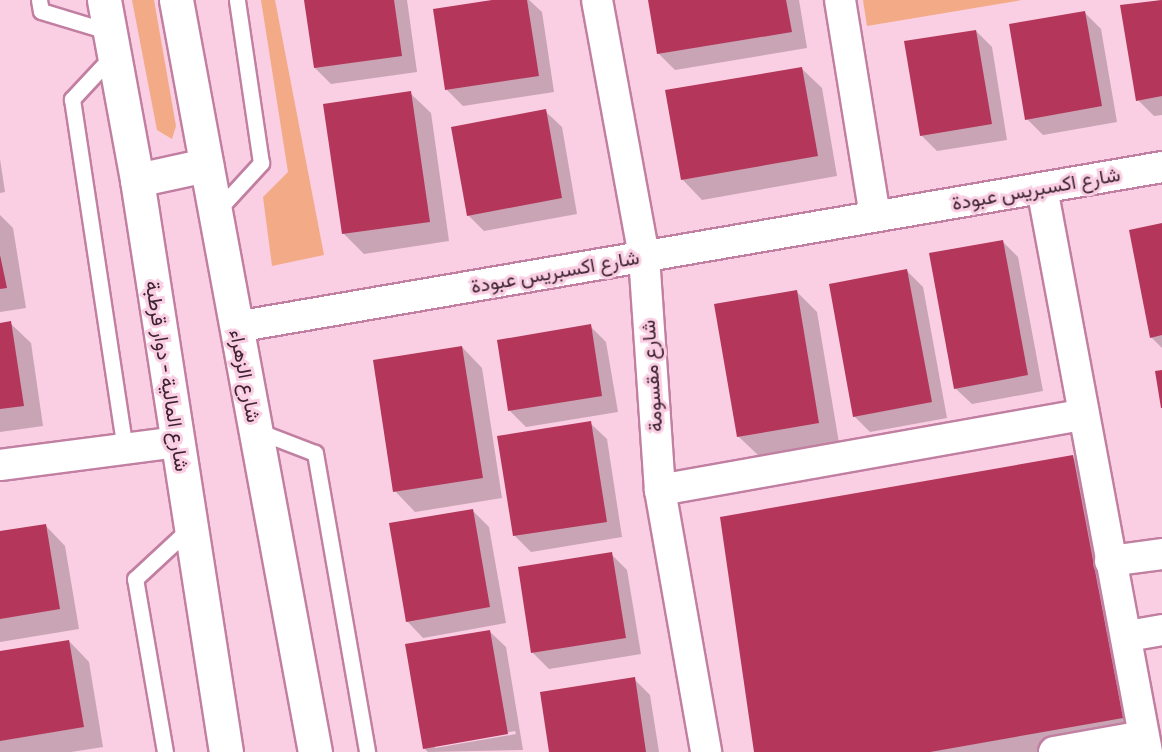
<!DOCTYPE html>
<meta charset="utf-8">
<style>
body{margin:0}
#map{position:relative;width:1162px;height:752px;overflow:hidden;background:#facee3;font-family:Cabin,Vazirmatn,sans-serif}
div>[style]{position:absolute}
.green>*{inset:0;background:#f3ab87}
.shadow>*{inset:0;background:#0003}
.building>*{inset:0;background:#b4365a}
.roads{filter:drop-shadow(2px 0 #c17fa1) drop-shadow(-2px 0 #c17fa1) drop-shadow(0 2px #c17fa1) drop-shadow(0 -2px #c17fa1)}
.service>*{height:15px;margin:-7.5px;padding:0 7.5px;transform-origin:7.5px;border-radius:7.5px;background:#fff}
.minor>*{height:30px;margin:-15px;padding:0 15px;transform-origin:15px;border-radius:15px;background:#fff}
.secondary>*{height:33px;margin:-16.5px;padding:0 16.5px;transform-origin:16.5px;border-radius:16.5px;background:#fff}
span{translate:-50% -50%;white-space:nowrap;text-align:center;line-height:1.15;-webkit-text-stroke:6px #facee3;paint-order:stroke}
.street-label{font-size:20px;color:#3d2231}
</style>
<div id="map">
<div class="green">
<i style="clip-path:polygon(132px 0,154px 0,176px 126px,172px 139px,157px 130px)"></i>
<i style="clip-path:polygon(261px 0,275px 0,324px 255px,272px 266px,263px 197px,288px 172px)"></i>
<i style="clip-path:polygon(863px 0,1022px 0,867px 26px)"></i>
</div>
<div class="shadow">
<i style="clip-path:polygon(306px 0,407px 0,417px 72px,331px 84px,315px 68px)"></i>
<i style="clip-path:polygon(502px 0,529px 0,542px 12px,554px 92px,463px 106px,447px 90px)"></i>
<i style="clip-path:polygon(650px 0,799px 0,807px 48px,675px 70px,659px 54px)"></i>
<i style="clip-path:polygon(1162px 0,1162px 115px,1154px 116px,1138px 100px,1122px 6px)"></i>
<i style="clip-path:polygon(1085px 13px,1101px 29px,1117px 122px,1043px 135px,1027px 119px)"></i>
<i style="clip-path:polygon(976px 31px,992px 47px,1007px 140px,937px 151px,921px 135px)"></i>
<i style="clip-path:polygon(801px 68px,822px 88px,837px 176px,702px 200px,682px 179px)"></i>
<i style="clip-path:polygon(410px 93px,431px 113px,449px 241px,364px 254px,344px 234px)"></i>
<i style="clip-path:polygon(545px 111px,562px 127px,577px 214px,484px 231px,468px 215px)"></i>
<i style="clip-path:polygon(0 159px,5px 192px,0 193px)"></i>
<i style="clip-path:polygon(0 215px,13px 228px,26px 308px,0 312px)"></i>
<i style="clip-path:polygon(1162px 225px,1162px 348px,1151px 337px)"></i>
<i style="clip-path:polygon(1002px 241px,1018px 257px,1043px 391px,972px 404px,955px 388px)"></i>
<i style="clip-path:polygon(907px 271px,923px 287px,947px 418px,870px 432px,854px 416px)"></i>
<i style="clip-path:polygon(796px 291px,817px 312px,839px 443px,759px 456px,738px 436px)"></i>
<i style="clip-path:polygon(10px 323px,31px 343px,43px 426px,0 432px,0 325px)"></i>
<i style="clip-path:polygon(590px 326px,606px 342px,618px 412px,526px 427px,510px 411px)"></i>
<i style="clip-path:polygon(462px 347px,482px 368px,502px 498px,415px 512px,395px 491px)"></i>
<i style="clip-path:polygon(590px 423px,607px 439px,622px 537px,531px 552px,514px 535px)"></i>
<i style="clip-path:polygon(1073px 457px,1093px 477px,1143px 738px,1063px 752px,755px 752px)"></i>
<i style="clip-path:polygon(473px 511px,489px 527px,506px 623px,423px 638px,407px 621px)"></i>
<i style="clip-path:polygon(45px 525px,65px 546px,79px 629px,0 642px,0 533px)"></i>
<i style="clip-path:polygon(611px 554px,627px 570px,641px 654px,549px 669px,533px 653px)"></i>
<i style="clip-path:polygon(evenodd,489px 631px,506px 647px,523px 750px,428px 752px,424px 748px,489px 631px,515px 731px,516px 734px,435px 748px,435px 745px,515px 731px)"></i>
<i style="clip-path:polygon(69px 641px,89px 662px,103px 747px,71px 752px,0 752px,0 653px)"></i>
<i style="clip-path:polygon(634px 679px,650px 695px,659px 752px,551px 752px)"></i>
</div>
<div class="building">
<i style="clip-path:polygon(304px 0,394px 0,402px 56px,314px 68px)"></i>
<i style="clip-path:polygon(492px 0,527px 0,539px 76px,445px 90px,433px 9px)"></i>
<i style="clip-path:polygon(648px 0,786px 0,792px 32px,657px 54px)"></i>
<i style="clip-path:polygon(1162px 0,1162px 96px,1136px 101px,1120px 5px)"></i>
<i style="clip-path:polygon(1085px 11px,1102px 106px,1025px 120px,1009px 24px)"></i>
<i style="clip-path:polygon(976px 30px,992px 124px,920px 136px,904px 41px)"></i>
<i style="clip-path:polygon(802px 67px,818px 156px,681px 180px,665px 90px)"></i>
<i style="clip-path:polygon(411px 91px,430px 222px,342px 234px,323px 104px)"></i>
<i style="clip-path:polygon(546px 109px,562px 198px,467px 216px,451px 127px)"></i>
<i style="clip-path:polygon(1162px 223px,1162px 335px,1150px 338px,1129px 230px)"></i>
<i style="clip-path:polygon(1003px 240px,1028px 375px,954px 389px,929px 253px)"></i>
<i style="clip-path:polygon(0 255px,7px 288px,0 289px)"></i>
<i style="clip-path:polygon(907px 269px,932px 402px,853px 417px,829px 284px)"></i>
<i style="clip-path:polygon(797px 290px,819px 423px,737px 437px,714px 304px)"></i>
<i style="clip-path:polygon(11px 321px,24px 406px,0 409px,0 323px)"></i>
<i style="clip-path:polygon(591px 324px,602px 396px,508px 411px,497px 340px)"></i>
<i style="clip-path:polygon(462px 346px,483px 478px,393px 492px,373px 360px)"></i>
<i style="clip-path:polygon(1162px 370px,1162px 408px,1161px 408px,1155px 371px)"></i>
<i style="clip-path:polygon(591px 421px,607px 522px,513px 536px,497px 436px)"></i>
<i style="clip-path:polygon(1073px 455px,1123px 718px,930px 752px,754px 752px,720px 517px)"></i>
<i style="clip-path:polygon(473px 509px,490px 607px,406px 622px,389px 523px)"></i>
<i style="clip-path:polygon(46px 524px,60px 609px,0 619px,0 531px)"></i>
<i style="clip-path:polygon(612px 552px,626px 638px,531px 653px,518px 567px)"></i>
<i style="clip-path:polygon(490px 630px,508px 734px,423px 749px,405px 644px)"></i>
<i style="clip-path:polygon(69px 640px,84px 727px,0 741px,0 651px)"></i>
<i style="clip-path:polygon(635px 677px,646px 752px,549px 752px,540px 692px)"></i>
</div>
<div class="roads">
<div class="service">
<i style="left:39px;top:0;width:11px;rotate:80deg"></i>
<i style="left:41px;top:11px;width:72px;rotate:16.9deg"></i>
<i style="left:114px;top:54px;width:62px;rotate:133deg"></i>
<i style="left:72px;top:99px;width:354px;rotate:81.4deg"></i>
<i style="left:216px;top:212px;width:67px;rotate:-47.4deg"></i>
<i style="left:261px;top:163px;width:165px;rotate:-98.4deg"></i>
<i style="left:255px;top:430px;width:64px;rotate:21deg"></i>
<i style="left:315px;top:453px;width:303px;rotate:80.1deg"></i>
<i style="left:165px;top:752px;width:176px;rotate:-99.8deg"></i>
<i style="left:135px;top:579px;width:78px;rotate:-42.9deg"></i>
</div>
<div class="minor">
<i style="left:597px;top:0;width:260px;rotate:79.6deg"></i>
<i style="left:644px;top:256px;width:235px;rotate:86.1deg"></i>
<i style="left:660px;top:490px;width:266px;rotate:80deg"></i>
<i style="left:840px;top:0;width:219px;rotate:80.8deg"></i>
<i style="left:1042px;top:188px;width:574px;rotate:79.45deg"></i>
<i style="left:236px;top:327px;width:940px;rotate:-9.8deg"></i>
<i style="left:0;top:465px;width:178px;rotate:-7.4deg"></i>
<i style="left:660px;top:490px;width:429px;rotate:-10.1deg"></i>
<i style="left:1110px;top:561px;width:52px;rotate:-7.7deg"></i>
<i style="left:1128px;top:636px;width:35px;rotate:-10deg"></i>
<i style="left:1054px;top:752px;width:91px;rotate:-10.1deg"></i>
</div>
<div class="secondary">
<i style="left:104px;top:0;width:183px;rotate:79.6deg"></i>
<i style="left:137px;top:180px;width:579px;rotate:81.16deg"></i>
<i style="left:176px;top:0;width:765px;rotate:79.53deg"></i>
<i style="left:137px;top:180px;width:71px;rotate:-12.3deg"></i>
</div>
</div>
<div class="street-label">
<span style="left:1036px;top:189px;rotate:-10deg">شارع اكسبريس عبودة</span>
<span style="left:555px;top:272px;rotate:-10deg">شارع اكسبريس عبودة</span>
<span style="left:167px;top:376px;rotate:81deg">شارع المالية - دوار قرطبة</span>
<span style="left:245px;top:376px;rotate:79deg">شارع الزهراء</span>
<span style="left:652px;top:376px;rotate:-94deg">شارع مقسومة</span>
</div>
</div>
